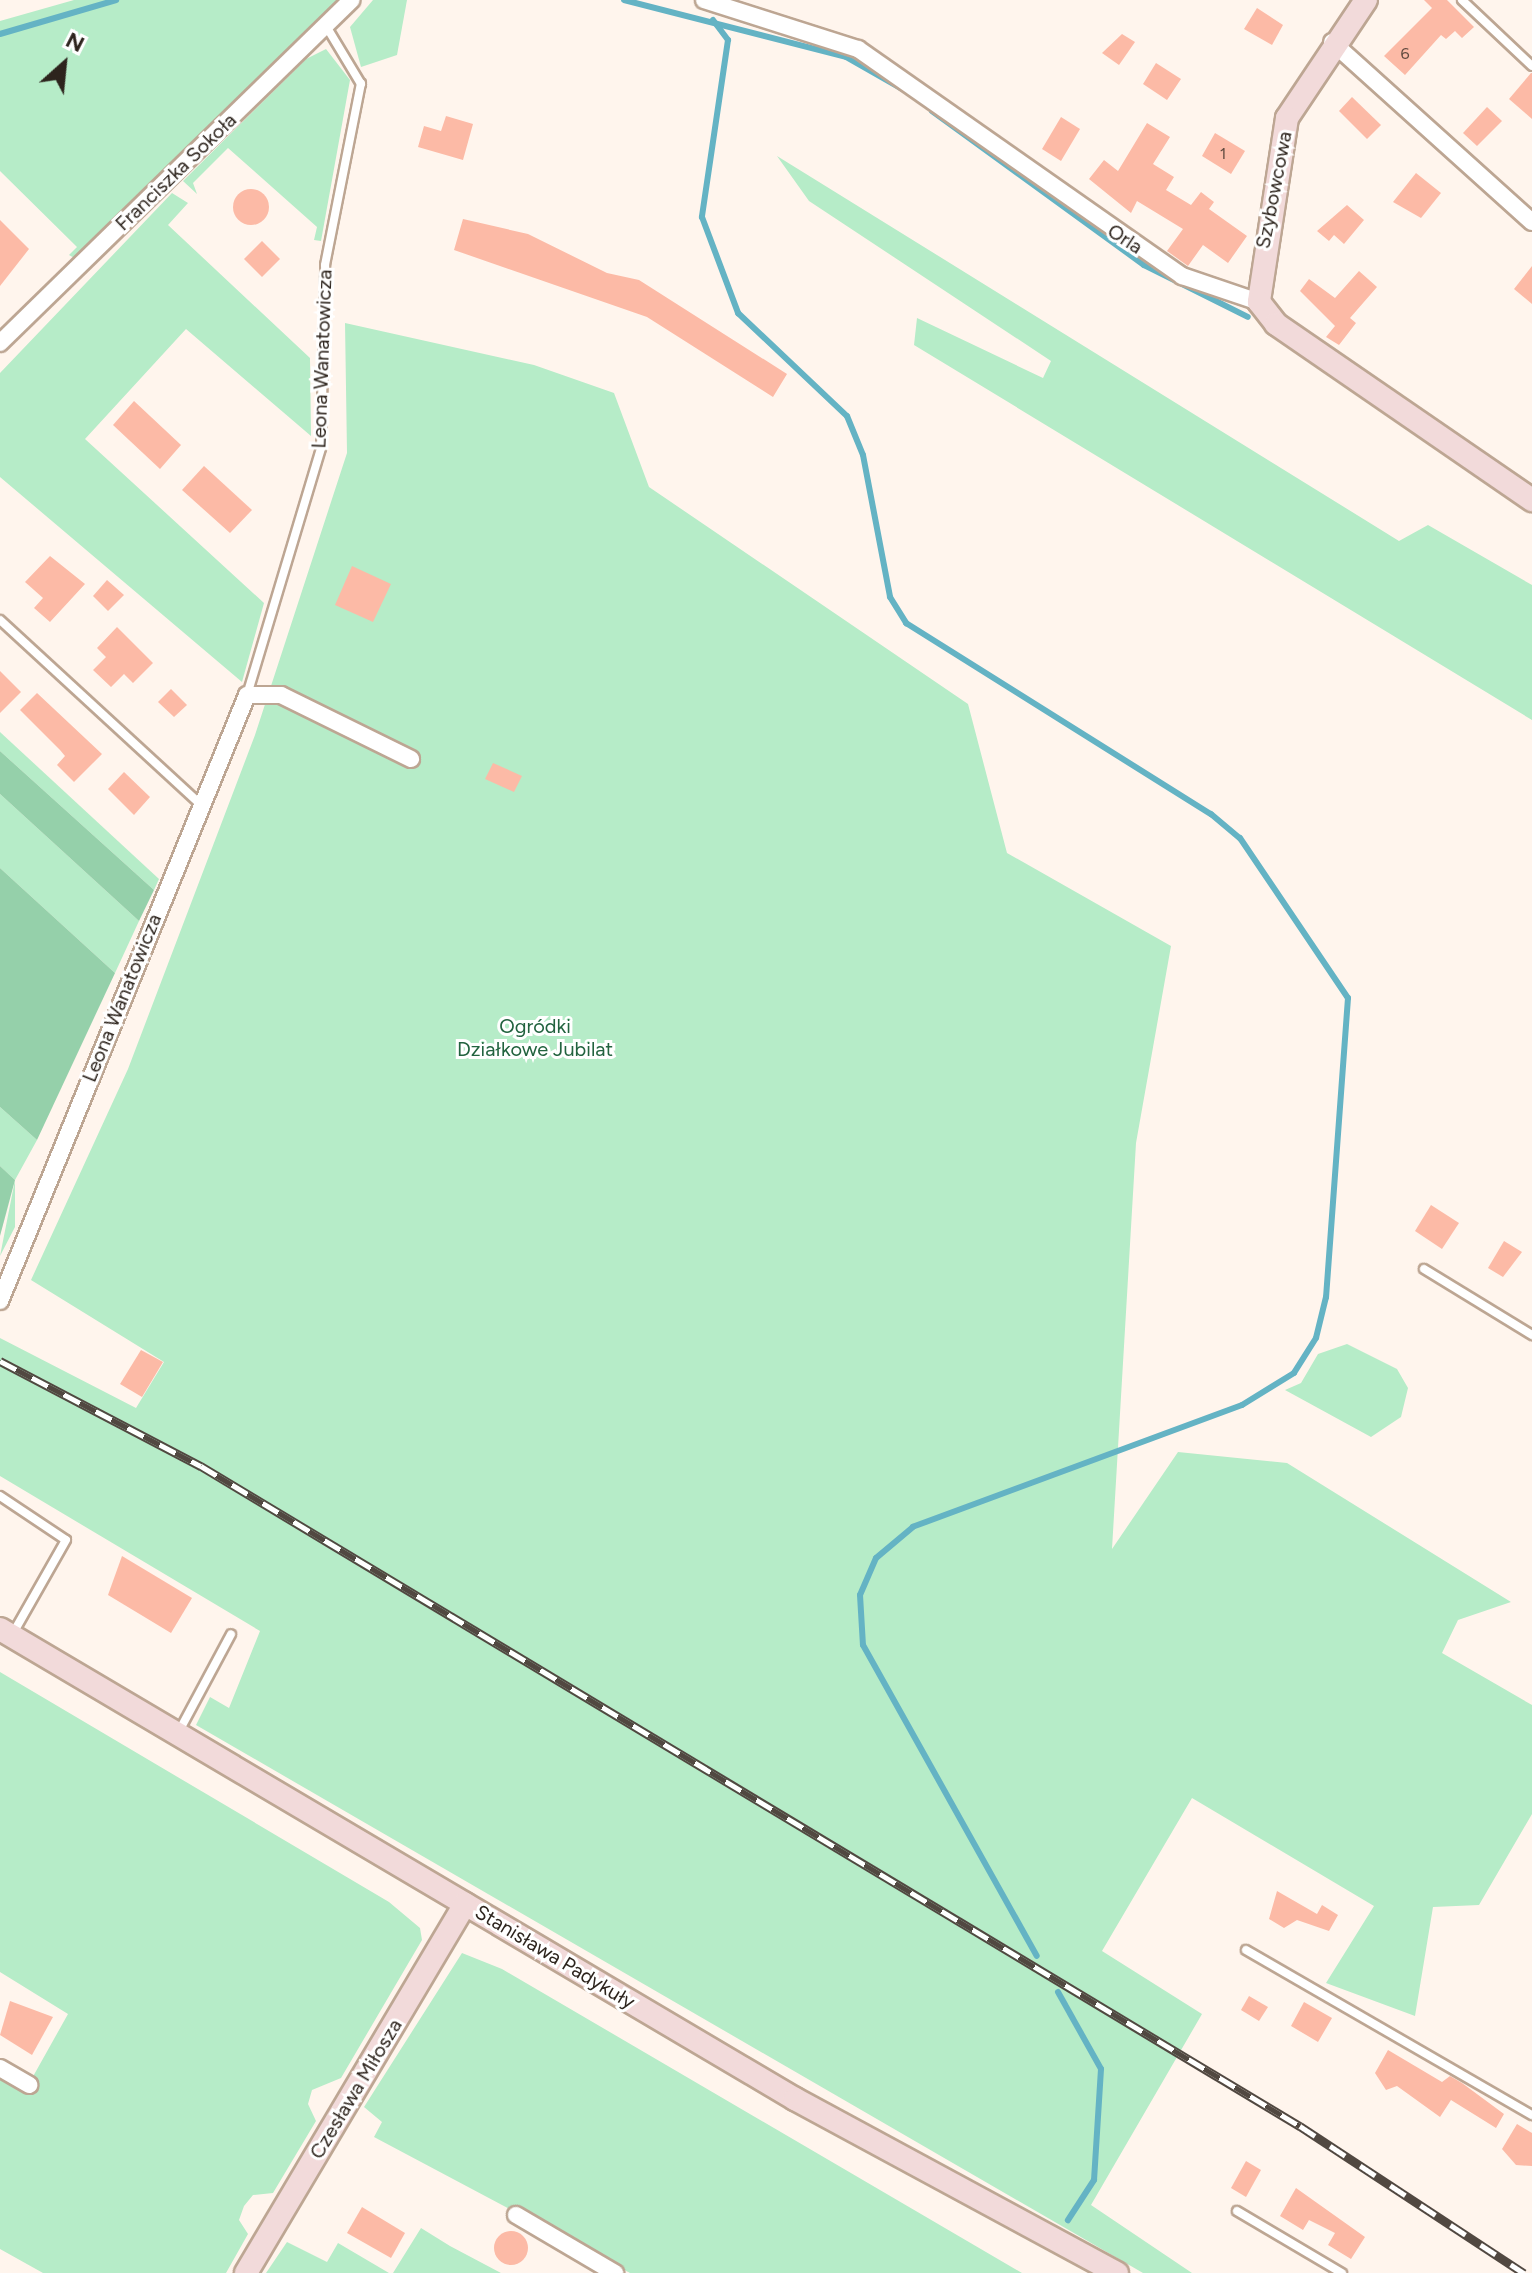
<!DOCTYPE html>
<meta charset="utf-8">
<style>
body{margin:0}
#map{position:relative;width:1532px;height:2273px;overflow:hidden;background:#fff5ed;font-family:Figtree,sans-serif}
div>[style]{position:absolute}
.green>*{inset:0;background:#b6ecc8}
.forest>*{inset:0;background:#95d0aa}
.stream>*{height:6px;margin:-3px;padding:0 3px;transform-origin:3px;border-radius:3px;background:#64b3c4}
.building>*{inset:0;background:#fcbaa6}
.round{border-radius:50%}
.roads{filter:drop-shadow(2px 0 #bda693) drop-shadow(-2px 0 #bda693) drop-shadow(0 2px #bda693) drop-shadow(0 -2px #bda693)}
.lane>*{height:8px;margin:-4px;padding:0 4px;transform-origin:4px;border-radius:4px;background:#fff}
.street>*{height:16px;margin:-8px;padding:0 8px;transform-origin:8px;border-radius:8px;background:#fff}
.secondary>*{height:22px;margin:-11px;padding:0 11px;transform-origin:11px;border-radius:11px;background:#f2dada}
.rail>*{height:9px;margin-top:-4.5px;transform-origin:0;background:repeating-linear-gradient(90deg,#fff 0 18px,#514841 0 36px);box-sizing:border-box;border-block:2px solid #514841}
span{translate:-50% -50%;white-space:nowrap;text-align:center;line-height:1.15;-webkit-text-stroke:6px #fff;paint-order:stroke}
.number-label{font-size:16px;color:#614a3f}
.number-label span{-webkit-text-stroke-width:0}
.street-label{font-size:20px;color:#2d241d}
.park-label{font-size:20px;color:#22633f}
.north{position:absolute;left:24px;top:24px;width:80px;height:80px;-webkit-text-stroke:6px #fff;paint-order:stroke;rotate:27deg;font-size:22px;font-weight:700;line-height:32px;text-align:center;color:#2d241d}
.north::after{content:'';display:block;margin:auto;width:28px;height:36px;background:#2d241d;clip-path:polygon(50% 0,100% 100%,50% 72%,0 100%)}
</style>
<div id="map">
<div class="green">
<i style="clip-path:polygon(74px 0,338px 0,76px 259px,69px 255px,77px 247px,0 171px,0 21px)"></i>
<i style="clip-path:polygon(373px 0,407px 0,397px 55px,361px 67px,350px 27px)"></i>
<i style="clip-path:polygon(326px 49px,350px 80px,321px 241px,314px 240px,317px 227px,228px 148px,193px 183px,197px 194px,183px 181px,306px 59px)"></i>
<i style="clip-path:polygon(777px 156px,1399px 541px,1428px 525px,1532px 585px,1532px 720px,914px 345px,917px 318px,1043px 378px,1051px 361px,809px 201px)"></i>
<i style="clip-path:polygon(172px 193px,188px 203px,168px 225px,310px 358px,311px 436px,186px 329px,85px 439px,264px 603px,242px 682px,0 477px,0 373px)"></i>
<i style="clip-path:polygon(345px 323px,534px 365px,614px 393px,649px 487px,968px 704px,1007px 853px,1171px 946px,1136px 1143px,1112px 1549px,1178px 1452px,1287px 1463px,1511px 1602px,1458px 1620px,1442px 1653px,1532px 1705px,1532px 1814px,1479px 1905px,1433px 1907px,1415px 2016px,1326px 1983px,1374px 1906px,1192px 1798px,1102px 1951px,1202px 2014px,1091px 2205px,1192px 2273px,1143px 2273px,196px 1725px,210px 1697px,229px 1708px,260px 1631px,0 1476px,0 1338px,136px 1408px,164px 1362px,31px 1280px,128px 1069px,255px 735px,347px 453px)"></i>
<i style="clip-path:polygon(0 732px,159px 879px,154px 890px,0 751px)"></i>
<i style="clip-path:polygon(0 794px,139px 921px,115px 973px,0 868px)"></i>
<i style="clip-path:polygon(0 1107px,37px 1140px,15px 1180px,15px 1227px,0 1256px,15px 1180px,0 1166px)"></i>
<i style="clip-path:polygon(1347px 1344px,1397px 1369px,1408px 1388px,1401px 1417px,1371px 1437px,1285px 1390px,1301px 1383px,1318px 1354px)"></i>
<i style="clip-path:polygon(0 1672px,389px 1902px,420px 1928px,422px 1940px,341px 2078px,312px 2090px,308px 2104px,316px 2121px,273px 2193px,253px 2195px,244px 2206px,239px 2220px,248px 2234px,226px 2273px,43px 2273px,0 2249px,0 2074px,26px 2089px,68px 2014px,0 1972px)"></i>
<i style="clip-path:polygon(462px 1953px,502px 1969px,1022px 2273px,630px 2273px,374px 2137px,382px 2122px,364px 2107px)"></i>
<i style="clip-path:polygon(421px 2228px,450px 2246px,501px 2273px,393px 2273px)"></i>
<i style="clip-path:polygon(287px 2242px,327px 2262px,338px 2243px,389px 2273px,266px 2273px)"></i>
</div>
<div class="forest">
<i style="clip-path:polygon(0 751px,154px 890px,139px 921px,0 794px)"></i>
<i style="clip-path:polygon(0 868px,115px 973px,37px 1140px,0 1107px)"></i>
<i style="clip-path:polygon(0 1166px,15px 1180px,0 1236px)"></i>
</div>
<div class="stream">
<i style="left:624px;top:0;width:229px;rotate:14.4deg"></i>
<i style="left:846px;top:57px;width:67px;rotate:29.6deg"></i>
<i style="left:713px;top:20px;width:25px;rotate:53deg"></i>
<i style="left:728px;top:40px;width:179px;rotate:98.4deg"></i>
<i style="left:702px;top:217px;width:103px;rotate:69.4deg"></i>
<i style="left:738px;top:313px;width:150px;rotate:43.4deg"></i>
<i style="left:847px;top:416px;width:42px;rotate:67.7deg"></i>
<i style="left:863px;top:455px;width:145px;rotate:79.2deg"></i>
<i style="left:890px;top:597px;width:31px;rotate:58deg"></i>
<i style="left:906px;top:623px;width:360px;rotate:32.1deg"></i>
<i style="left:1211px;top:814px;width:38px;rotate:40deg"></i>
<i style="left:1240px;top:838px;width:193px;rotate:56deg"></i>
<i style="left:1348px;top:998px;width:300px;rotate:94.2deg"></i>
<i style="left:1326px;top:1297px;width:42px;rotate:103.7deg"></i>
<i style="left:1316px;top:1338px;width:41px;rotate:122.2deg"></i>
<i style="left:1294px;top:1373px;width:61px;rotate:148.4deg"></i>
<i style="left:1242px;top:1405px;width:351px;rotate:159.7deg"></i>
<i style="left:913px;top:1527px;width:48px;rotate:140deg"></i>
<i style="left:876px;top:1558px;width:40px;rotate:113.4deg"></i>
<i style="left:860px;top:1595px;width:50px;rotate:86.6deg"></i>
<i style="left:863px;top:1645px;width:356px;rotate:60.8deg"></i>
<i style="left:0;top:34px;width:121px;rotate:-16.3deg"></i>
<i style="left:932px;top:111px;width:262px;rotate:36deg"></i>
<i style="left:1144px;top:265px;width:116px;rotate:26.6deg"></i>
<i style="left:1058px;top:1992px;width:88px;rotate:60.8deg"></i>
<i style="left:1101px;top:2069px;width:111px;rotate:93.6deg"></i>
<i style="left:1094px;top:2180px;width:48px;rotate:123deg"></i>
</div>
<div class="building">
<i style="clip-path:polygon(1424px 0,1447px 0,1474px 27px,1462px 38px,1455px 31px,1446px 39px,1441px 35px,1405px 75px,1384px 56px,1432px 8px)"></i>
<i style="clip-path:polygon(1257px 8px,1283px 25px,1272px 45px,1244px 29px)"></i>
<i style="clip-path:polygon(1122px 34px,1135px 42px,1119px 65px,1102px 53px)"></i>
<i style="clip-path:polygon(1156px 63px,1181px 79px,1167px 100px,1143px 84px)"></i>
<i style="clip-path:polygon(1531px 73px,1532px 73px,1532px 119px,1509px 99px)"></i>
<i style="clip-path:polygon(1352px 97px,1381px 125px,1367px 139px,1339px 111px)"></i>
<i style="clip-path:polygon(1487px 107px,1502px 121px,1477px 146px,1463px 133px)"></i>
<i style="clip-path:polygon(446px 116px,473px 124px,463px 160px,418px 147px,424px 126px,441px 131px)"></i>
<i style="clip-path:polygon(1061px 117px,1080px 129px,1061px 161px,1042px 149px)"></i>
<i style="clip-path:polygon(1147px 123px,1170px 137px,1153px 164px,1174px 177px,1166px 190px,1191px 205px,1201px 192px,1214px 202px,1209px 209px,1247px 236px,1228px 263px,1203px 245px,1188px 266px,1167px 251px,1183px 229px,1137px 201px,1131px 213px,1089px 179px,1104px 160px,1118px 171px)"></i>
<i style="clip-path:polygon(1215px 133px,1245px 151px,1231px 174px,1202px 156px)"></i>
<i style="clip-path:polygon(1416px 173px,1441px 193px,1421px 218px,1393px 202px)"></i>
<i class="round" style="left:233px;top:189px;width:36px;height:36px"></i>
<i style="clip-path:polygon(1347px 205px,1364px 220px,1344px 244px,1334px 235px,1329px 241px,1317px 231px)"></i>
<i style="clip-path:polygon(463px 219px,528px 234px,607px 273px,639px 280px,787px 374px,773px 397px,647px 317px,454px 250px)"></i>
<i style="clip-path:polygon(0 220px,29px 249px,0 286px)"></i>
<i style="clip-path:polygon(262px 241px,280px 259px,262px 277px,244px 259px)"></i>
<i style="clip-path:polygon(1532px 266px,1532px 304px,1514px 289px)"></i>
<i style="clip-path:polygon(1359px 271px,1377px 287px,1350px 318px,1356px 323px,1339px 345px,1326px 337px,1335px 326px,1300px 291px,1309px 279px,1335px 298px)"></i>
<i style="clip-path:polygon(134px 401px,181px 445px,160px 469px,113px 425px)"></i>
<i style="clip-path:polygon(204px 466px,252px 510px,230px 533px,182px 490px)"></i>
<i style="clip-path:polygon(50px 556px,85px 584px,50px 622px,34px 608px,43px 598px,25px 582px)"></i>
<i style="clip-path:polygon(352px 566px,391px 584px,373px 622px,335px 605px)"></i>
<i style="clip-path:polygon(107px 580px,124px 595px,108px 611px,93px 596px)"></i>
<i style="clip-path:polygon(117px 627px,153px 663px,133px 683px,124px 674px,111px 687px,93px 670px,106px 657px,97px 648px)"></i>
<i style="clip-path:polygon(0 671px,21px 692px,0 713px)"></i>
<i style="clip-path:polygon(171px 689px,187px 705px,174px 717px,158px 702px)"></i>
<i style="clip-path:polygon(37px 693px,102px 754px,74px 782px,57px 765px,65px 756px,60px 750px,20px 710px)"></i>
<i style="clip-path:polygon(493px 763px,522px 776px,514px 792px,485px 779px)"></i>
<i style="clip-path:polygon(124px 772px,150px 797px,134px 815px,108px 789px)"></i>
<i style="clip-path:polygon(1431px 1205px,1459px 1223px,1442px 1249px,1415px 1231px)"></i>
<i style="clip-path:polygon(1504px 1241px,1522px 1252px,1503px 1277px,1488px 1268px)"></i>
<i style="clip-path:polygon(141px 1350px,163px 1362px,142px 1397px,120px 1384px)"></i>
<i style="clip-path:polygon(122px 1556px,192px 1598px,171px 1633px,108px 1595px)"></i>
<i style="clip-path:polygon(1277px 1891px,1317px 1914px,1322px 1905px,1338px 1915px,1329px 1931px,1297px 1920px,1284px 1928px,1269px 1919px)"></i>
<i style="clip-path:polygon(1249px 1996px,1268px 2007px,1259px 2021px,1241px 2010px)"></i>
<i style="clip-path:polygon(10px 2001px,53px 2017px,32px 2055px,0 2035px)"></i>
<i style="clip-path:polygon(1304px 2002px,1332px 2018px,1318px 2042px,1291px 2026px)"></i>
<i style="clip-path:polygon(1388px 2050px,1442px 2082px,1450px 2076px,1462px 2083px,1504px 2114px,1496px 2128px,1451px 2100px,1440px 2117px,1397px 2086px,1386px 2090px,1375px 2073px)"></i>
<i style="clip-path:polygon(1517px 2124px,1532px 2133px,1532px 2166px,1516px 2165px,1502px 2149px)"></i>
<i style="clip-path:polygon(1246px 2161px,1261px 2170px,1246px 2197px,1231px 2188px)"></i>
<i style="clip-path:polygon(1296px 2188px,1365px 2237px,1351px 2259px,1328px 2245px,1335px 2233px,1309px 2220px,1303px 2230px,1280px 2216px)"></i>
<i style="clip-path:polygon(362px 2207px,405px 2233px,391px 2258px,347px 2233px)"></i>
<i class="round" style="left:494px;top:2231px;width:34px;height:34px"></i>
</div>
<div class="roads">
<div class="lane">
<i style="left:1462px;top:0;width:96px;rotate:43.3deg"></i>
<i style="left:0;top:620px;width:273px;rotate:42.6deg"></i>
<i style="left:247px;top:695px;width:258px;rotate:-73.3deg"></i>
<i style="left:321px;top:448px;width:183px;rotate:-88.7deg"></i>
<i style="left:325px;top:265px;width:185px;rotate:-78.8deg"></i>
<i style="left:361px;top:84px;width:68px;rotate:-121.1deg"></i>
<i style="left:1424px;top:1269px;width:127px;rotate:31.4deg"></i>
<i style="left:0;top:1496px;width:79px;rotate:33.7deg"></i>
<i style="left:66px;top:1540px;width:109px;rotate:119.6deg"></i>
<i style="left:178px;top:1733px;width:112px;rotate:-61.8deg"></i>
<i style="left:1246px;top:1950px;width:330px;rotate:30deg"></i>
<i style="left:1237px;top:2211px;width:122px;rotate:30.6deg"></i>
</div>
<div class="street">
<i style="left:704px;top:0;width:162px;rotate:17.7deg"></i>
<i style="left:858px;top:49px;width:396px;rotate:35deg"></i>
<i style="left:1182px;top:276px;width:81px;rotate:18.7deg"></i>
<i style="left:1332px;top:42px;width:269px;rotate:42deg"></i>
<i style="left:0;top:343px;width:491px;rotate:-44.3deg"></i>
<i style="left:0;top:1301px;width:654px;rotate:-67.82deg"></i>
<i style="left:247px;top:695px;width:34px"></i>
<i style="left:281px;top:695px;width:145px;rotate:26.2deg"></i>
<i style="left:0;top:2068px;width:34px;rotate:30deg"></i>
<i style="left:516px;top:2215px;width:115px;rotate:30.4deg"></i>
</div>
<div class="secondary">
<i style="left:1366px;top:0;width:142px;rotate:123.8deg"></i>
<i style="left:1287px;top:118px;width:186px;rotate:98.7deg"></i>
<i style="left:1259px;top:302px;width:28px;rotate:52deg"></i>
<i style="left:1276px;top:324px;width:311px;rotate:34.5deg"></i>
<i style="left:0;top:1629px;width:924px;rotate:30.59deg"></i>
<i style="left:795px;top:2099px;width:366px;rotate:28.4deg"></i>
<i style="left:246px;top:2273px;width:429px;rotate:-59.3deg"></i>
</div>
</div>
<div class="rail">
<i style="left:0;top:1361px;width:227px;rotate:27.6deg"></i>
<i style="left:201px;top:1466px;width:1282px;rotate:30.99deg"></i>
<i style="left:1300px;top:2126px;width:268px;rotate:33.3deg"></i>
</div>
<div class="number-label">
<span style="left:1405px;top:54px">6</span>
<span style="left:1223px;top:154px">1</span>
</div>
<div class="street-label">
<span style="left:176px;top:172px;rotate:-44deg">Franciszka Sokoła</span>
<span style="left:1274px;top:190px;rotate:-79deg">Szybowcowa</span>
<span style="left:1125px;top:239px;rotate:33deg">Orla</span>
<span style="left:322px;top:359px;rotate:-88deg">Leona Wanatowicza</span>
<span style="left:122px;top:998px;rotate:-68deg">Leona Wanatowicza</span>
<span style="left:555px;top:1957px;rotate:31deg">Stanisława Padykuły</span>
<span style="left:356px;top:2089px;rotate:-59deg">Czesława Miłosza</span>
</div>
<div class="park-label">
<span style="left:535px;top:1038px">Ogródki<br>Działkowe Jubilat</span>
</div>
<div class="north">N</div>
</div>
